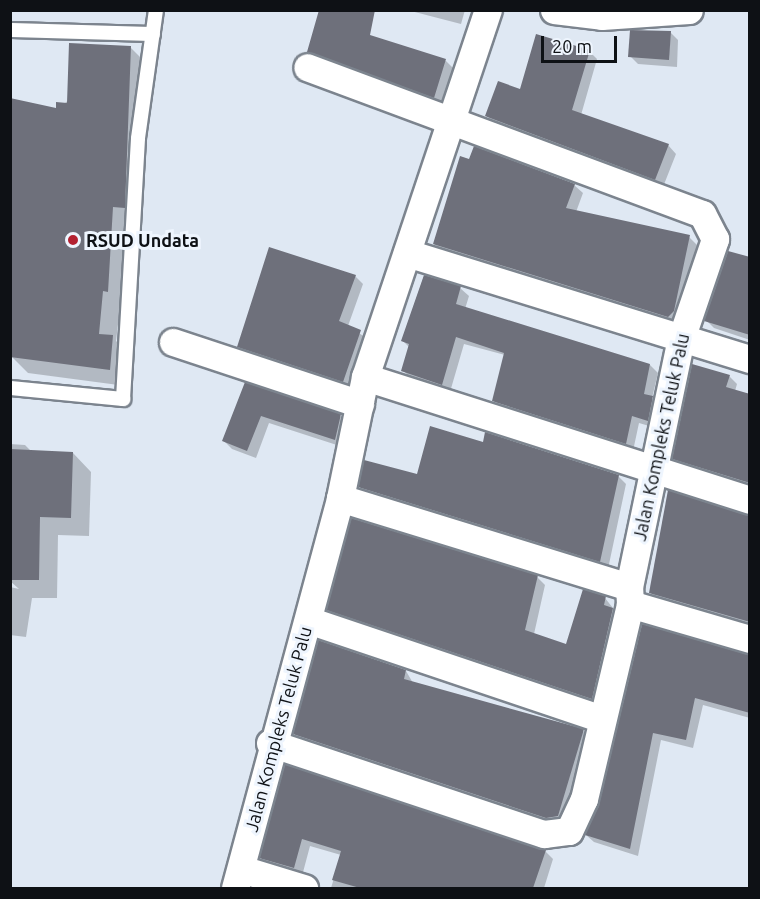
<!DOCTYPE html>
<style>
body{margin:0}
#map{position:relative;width:760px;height:899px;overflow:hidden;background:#dfe8f3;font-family:Ubuntu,sans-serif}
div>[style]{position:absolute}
.shadow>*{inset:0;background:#0003}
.building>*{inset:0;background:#6e707b}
.roads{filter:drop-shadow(2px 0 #7c848e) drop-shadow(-2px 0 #7c848e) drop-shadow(0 2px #7c848e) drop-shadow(0 -2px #7c848e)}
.service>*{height:14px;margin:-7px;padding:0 7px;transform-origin:7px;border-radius:7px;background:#fff}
.minor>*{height:27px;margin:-13.5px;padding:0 13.5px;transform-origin:13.5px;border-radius:13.5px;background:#fff}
.dots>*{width:16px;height:16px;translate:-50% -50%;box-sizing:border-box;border:3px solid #eef5fe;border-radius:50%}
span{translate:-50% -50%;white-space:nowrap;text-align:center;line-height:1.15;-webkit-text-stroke:6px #eef5fe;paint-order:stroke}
.poi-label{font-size:18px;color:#0e1115;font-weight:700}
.left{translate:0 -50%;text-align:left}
.street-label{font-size:18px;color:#0e1115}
.frame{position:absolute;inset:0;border:12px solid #0e1115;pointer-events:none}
.scale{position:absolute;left:541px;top:36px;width:76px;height:27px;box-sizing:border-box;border:3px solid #0e1115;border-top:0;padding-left:8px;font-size:18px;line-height:21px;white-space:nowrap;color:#0e1115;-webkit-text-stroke:4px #eef5fe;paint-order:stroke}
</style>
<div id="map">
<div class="shadow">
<i style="clip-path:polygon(407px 10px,465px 10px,461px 24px)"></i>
<i style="clip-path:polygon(318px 20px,446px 61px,458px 73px,446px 109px,320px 63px,308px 51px)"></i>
<i style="clip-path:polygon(670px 32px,678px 40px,677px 67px,638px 64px,630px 56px)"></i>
<i style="clip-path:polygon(130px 47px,147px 64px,141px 224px,130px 223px,125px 308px,120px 308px,116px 341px,129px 353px,126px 386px,28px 373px,11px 356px,57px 110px)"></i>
<i style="clip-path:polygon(589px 51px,597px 59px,581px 115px,668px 145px,676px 154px,663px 187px,495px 124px,487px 116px)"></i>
<i style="clip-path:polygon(574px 185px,583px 193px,576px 212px,689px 237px,697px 245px,676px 324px,443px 252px,434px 244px)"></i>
<i style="clip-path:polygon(750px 258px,750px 340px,714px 328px,706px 320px)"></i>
<i style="clip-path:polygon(355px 276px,363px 284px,348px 326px,368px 339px,351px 389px,247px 354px,239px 346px)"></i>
<i style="clip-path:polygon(424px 276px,460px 288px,469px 296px,465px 309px,650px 365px,658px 373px,652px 398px,660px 406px,656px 428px,639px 423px,633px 451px,502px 409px,494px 401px,505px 355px,464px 344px,450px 392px,411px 379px,403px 370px,410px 348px,402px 340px)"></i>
<i style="clip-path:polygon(729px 376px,737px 384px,735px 391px,750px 395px,750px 488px,682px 466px,674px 458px)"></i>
<i style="clip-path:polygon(246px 384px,340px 416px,349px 424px,343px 447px,269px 423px,256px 458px,232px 449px,224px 441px)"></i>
<i style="clip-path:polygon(10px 444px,25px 445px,32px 452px,73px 453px,91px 472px,89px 536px,58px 535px,57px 598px,32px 598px,26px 637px,10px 635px,10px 587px,19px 589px,10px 581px)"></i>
<i style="clip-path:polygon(484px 444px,618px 476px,626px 484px,608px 569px,368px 495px,360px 487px,418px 476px)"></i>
<i style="clip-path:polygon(750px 516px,750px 627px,659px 601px,651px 593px)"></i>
<i style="clip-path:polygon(537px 577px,545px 585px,534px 634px,567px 646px,605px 598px,620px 617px,599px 706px,336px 617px,328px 609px)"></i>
<i style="clip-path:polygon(643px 626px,750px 655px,750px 718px,703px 705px,693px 748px,661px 740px,638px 856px,594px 842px,586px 835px,601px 803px)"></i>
<i style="clip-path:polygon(406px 671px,413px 683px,583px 731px,592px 739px,566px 824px,555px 825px,303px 742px,294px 734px)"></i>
<i style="clip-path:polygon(286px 766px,545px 851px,553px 859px,544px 888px,331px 888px,341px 855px,310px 846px,302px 876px,269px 866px,261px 858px)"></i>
</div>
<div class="building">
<i style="clip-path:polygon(319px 10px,375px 10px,370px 35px,446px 59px,434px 98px,307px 52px)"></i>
<i style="clip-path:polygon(630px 30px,671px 31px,669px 60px,628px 57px)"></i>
<i style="clip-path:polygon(536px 34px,590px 50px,572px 110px,669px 144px,655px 180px,485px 116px,498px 81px,520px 89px)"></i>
<i style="clip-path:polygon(69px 43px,131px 46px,125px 208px,113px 207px,108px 292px,103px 291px,99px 334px,113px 335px,110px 370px,10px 357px,10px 98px,56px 108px,56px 102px,67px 103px)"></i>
<i style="clip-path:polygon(474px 146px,575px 184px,566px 208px,690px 235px,674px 311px,668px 317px,433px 244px,460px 156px,469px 159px)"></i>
<i style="clip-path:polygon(269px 247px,356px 275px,339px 321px,361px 330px,343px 382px,237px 347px)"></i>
<i style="clip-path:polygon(728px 251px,750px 257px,750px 335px,704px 321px)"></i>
<i style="clip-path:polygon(424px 275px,461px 286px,456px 304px,650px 364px,644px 394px,653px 396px,648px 421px,632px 416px,626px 444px,492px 401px,504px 353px,456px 337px,442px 385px,401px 371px,409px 344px,401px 341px)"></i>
<i style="clip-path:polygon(692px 364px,730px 375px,726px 387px,750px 394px,750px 483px,672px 459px)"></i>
<i style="clip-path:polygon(245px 382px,341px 414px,335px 440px,261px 416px,247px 451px,222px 441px)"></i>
<i style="clip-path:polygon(430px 426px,483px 442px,485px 432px,619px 475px,600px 562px,358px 487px,364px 460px,417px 474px)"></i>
<i style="clip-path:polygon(10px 449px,73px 452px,71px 518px,40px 517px,39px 580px,10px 580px)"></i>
<i style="clip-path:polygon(668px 490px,750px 515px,750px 622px,649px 593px)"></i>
<i style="clip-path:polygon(351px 518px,538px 575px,525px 630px,566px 644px,583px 589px,606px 596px,604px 605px,613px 608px,592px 699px,326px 610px)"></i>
<i style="clip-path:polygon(642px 624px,750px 654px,750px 713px,695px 698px,686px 740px,653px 733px,630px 849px,585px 835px,599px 803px)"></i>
<i style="clip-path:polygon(318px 640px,406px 670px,404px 679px,584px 729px,558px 816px,546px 818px,293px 734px)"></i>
<i style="clip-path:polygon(285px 764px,546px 850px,533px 888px,360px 888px,332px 880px,341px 851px,302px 839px,294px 868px,259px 858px)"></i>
</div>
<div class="roads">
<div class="service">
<i style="left:10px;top:30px;width:143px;rotate:1.6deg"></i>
<i style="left:10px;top:388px;width:114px;rotate:5.6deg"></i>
<i style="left:123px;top:399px;width:261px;rotate:-86.7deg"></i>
<i style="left:138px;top:138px;width:129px;rotate:-82deg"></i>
</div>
<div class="minor">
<i style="left:554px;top:10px;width:48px;rotate:7.1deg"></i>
<i style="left:602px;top:16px;width:87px;rotate:-3.9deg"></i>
<i style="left:407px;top:253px;width:359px;rotate:17.2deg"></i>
<i style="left:173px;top:342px;width:197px;rotate:18.3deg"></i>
<i style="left:365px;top:377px;width:404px;rotate:17.7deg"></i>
<i style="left:340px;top:498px;width:302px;rotate:17.1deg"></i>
<i style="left:630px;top:604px;width:125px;rotate:16.3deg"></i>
<i style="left:308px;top:620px;width:308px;rotate:18.6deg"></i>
<i style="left:270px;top:743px;width:289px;rotate:18.4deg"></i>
<i style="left:544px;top:834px;width:25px;rotate:-7deg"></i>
<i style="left:569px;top:831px;width:35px;rotate:-65deg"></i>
<i style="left:584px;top:799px;width:200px;rotate:-76.7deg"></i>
<i style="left:630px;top:604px;width:17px;rotate:-93deg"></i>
<i style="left:629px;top:587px;width:253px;rotate:-78.2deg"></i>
<i style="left:681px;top:339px;width:106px;rotate:-71.2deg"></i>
<i style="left:715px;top:239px;width:28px;rotate:-117deg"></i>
<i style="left:702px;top:214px;width:421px;rotate:-159.6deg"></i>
<i style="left:241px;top:869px;width:66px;rotate:16.8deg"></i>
<i style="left:235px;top:888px;width:404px;rotate:-74.9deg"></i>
<i style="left:340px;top:498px;width:124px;rotate:-78.3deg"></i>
<i style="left:365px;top:377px;width:387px;rotate:-71.5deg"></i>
</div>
</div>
<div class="dots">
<i style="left:73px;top:240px;background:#b32131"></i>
</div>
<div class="poi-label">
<span class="left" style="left:86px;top:240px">RSUD Undata</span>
</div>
<div class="street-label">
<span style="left:661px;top:437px;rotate:-78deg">Jalan Kompleks Teluk Palu</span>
<span style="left:278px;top:729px;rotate:-75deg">Jalan Kompleks Teluk Palu</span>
</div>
<div class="frame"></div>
<div class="scale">20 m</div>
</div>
